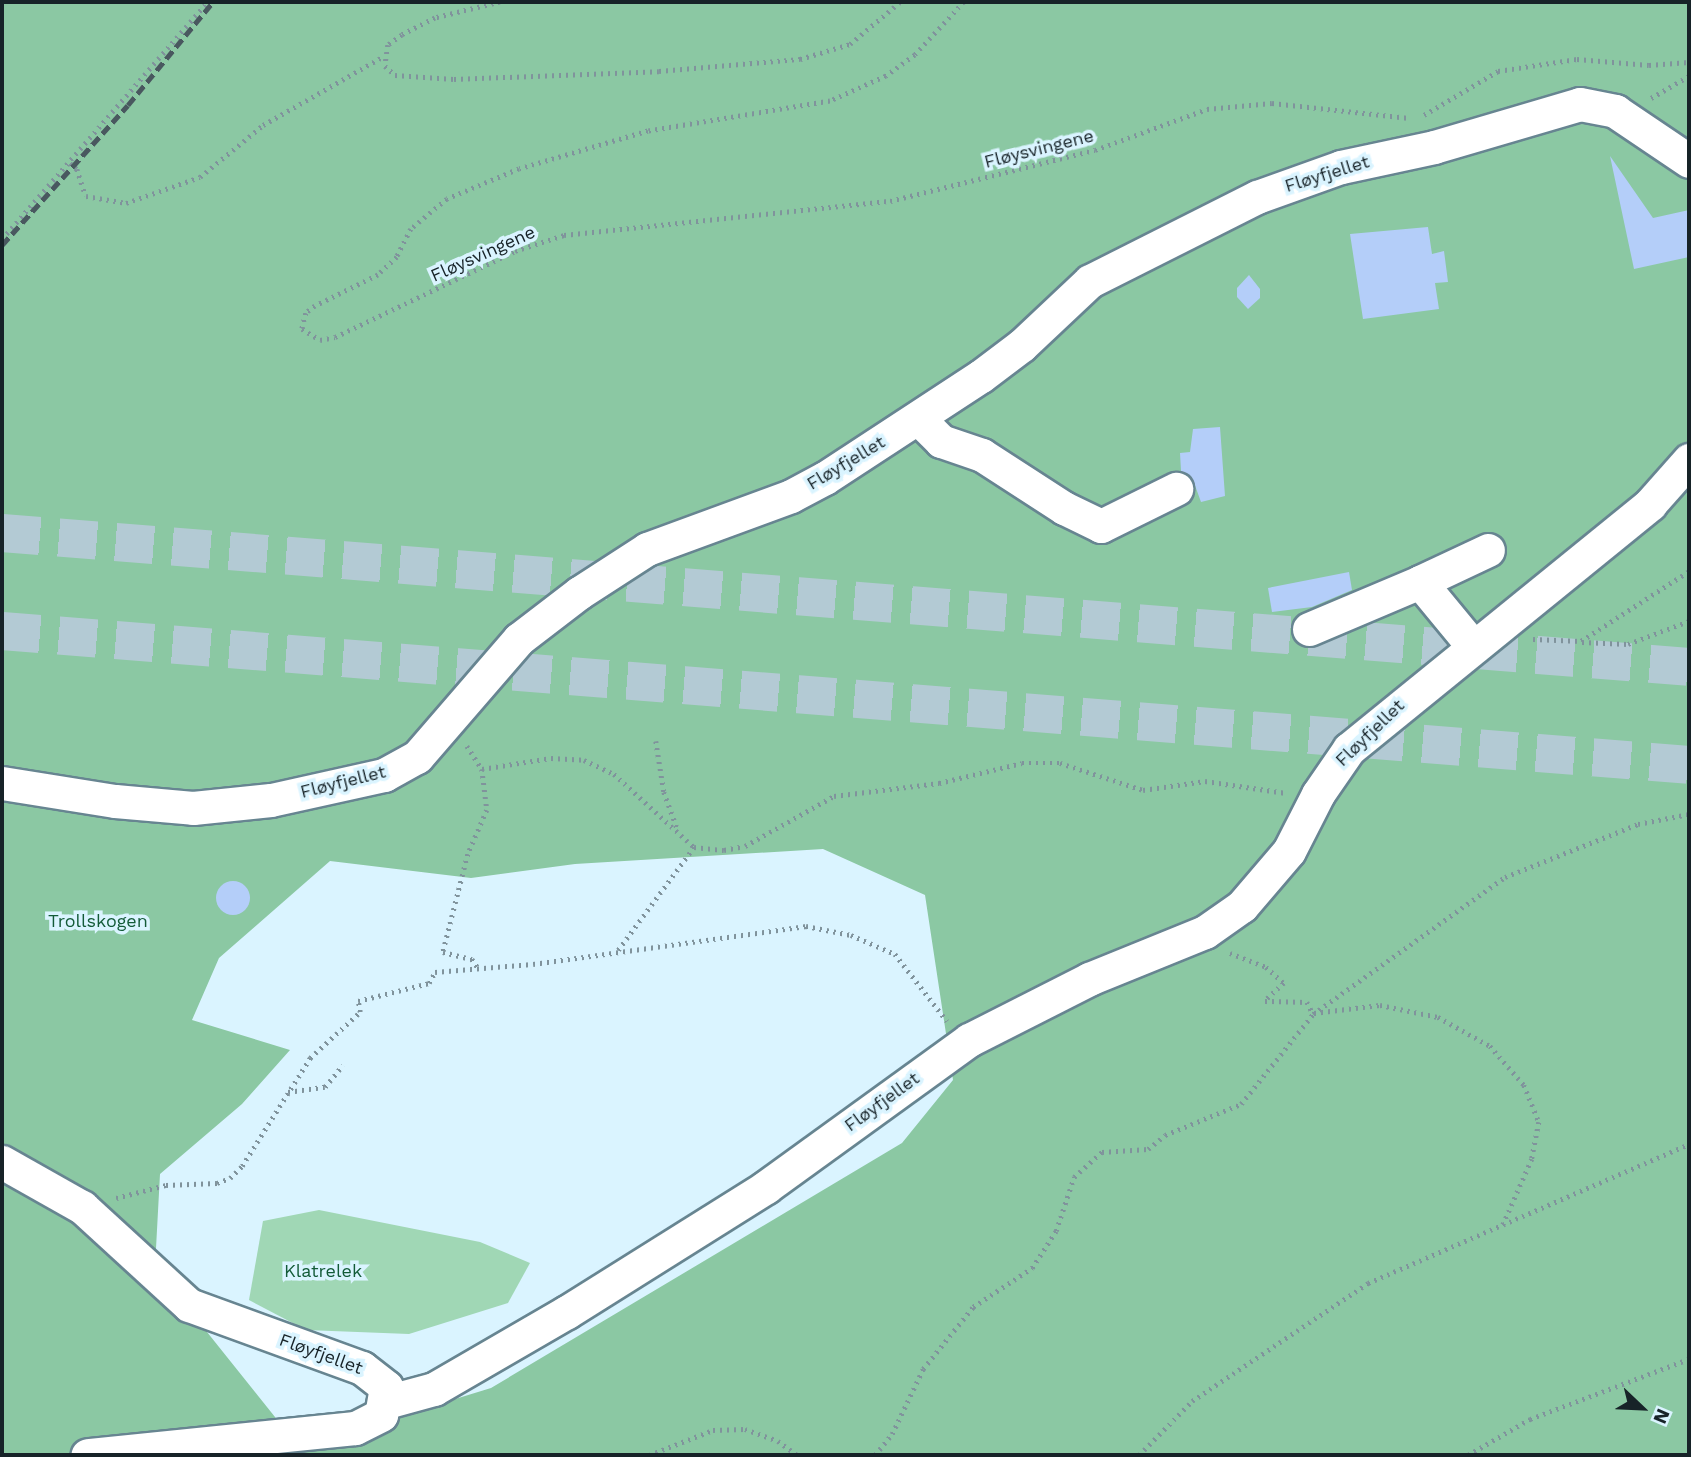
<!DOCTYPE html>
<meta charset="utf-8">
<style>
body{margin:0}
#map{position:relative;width:1691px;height:1457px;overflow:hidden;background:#daf4ff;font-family:"Work Sans",sans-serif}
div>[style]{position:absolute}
.green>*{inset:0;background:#a0d7b5}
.forest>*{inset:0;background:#8bc8a3}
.building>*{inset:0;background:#b4cef9}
.round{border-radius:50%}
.highway-tunnel>*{height:38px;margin-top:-19px;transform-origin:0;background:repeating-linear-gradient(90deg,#b3cad4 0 38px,transparent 0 57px)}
.path>*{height:4.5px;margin-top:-2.25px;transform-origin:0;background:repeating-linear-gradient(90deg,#80939c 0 2px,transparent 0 7px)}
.roads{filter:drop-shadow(2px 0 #678591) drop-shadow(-2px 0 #678591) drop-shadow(0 2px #678591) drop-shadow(0 -2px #678591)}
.minor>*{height:33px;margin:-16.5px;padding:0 16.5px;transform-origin:16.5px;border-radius:16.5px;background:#fff}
.rail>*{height:5px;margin-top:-2.5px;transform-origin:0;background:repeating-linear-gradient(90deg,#49585f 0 10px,transparent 0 15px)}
span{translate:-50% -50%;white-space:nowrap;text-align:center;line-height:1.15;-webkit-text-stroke:7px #daf4ff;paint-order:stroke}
.street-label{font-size:18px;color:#172328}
.park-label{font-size:18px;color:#135b38}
.frame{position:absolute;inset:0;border:4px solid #172328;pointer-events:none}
.north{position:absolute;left:1607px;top:1373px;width:70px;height:70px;-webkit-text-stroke:5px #daf4ff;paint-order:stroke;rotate:113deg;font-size:19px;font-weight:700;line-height:28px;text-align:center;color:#172328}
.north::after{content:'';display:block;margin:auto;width:24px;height:32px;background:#172328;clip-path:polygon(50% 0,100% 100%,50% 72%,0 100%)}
</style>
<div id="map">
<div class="green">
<i style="clip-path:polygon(319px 1210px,480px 1242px,530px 1263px,508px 1303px,409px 1334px,306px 1330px,249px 1300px,263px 1221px)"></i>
</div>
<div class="forest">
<i style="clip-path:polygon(evenodd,2px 2px,1689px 2px,1689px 1455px,2px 1455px,2px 2px,823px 849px,925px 895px,953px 1080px,902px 1143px,491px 1388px,299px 1447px,155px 1267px,160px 1174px,242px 1104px,290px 1050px,192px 1020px,219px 958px,330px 861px,471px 878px,575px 864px,823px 849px)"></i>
</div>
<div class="building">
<i style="clip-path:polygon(1610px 156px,1653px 218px,1689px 210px,1689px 257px,1634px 269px)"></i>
<i style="clip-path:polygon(1428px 227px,1432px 254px,1444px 251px,1448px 282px,1435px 283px,1439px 309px,1363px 319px,1350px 234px)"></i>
<i style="clip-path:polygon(1249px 275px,1260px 289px,1260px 298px,1248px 309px,1237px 297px,1237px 288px)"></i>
<i style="clip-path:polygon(1220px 427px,1225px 496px,1201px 502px,1193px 480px,1181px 471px,1180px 453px,1190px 452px,1193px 429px)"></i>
<i style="clip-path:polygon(1349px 572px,1352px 590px,1312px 607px,1272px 612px,1268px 588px)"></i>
<i class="round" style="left:216px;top:881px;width:34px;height:34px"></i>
</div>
<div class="highway-tunnel">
<i style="left:2px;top:533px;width:1692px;rotate:4.54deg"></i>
<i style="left:2px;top:631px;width:1692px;rotate:4.54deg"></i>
</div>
<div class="path">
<i style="left:500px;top:2px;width:67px;rotate:166.2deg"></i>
<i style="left:435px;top:18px;width:37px;rotate:153deg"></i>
<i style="left:402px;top:35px;width:17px;rotate:144deg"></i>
<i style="left:388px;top:45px;width:21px;rotate:98deg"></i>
<i style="left:385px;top:66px;width:13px;rotate:42deg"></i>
<i style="left:395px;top:75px;width:59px;rotate:3.9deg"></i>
<i style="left:454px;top:79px;width:205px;rotate:-2.2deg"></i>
<i style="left:659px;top:71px;width:142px;rotate:-4.9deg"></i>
<i style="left:800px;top:59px;width:52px;rotate:-16.7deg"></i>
<i style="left:850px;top:44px;width:65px;rotate:-40deg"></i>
<i style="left:964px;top:2px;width:72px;rotate:132.8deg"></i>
<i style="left:915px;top:55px;width:36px;rotate:144deg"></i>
<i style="left:886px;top:76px;width:61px;rotate:155.9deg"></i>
<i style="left:830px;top:101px;width:184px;rotate:170.6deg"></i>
<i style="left:648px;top:131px;width:134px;rotate:163.6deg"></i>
<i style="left:519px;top:169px;width:78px;rotate:157.4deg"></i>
<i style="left:447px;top:199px;width:47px;rotate:140.2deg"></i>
<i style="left:411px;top:229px;width:31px;rotate:117deg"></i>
<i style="left:397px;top:257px;width:26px;rotate:137deg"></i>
<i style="left:378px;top:275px;width:70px;rotate:153.8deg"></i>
<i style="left:315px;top:306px;width:11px;rotate:142deg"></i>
<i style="left:306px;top:313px;width:16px;rotate:104deg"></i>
<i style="left:302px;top:329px;width:21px;rotate:31deg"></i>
<i style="left:320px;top:340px;width:15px;rotate:-11deg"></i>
<i style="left:335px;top:337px;width:199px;rotate:-25.5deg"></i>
<i style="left:515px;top:251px;width:52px;rotate:-18.1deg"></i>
<i style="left:564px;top:235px;width:328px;rotate:-6deg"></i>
<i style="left:890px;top:201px;width:211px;rotate:-14deg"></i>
<i style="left:1095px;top:150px;width:119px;rotate:-20.1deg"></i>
<i style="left:1207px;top:109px;width:65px;rotate:-5.3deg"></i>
<i style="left:1272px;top:103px;width:138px;rotate:6.2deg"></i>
<i style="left:1651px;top:98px;width:44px;rotate:-30.1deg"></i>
<i style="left:1424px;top:115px;width:86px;rotate:-30.7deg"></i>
<i style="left:1498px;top:71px;width:80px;rotate:-8.6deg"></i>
<i style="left:1577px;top:59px;width:72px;rotate:4.8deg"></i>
<i style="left:1649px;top:65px;width:40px;rotate:-4.3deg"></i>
<i style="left:70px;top:163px;width:9px;rotate:41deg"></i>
<i style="left:77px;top:169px;width:28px;rotate:72deg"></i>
<i style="left:86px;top:196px;width:41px;rotate:9.9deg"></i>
<i style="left:126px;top:203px;width:78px;rotate:-19.4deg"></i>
<i style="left:200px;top:177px;width:82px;rotate:-39.5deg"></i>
<i style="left:263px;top:125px;width:139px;rotate:-29.7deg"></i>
<i style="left:2px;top:239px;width:313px;rotate:-49.1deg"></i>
<i style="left:1533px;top:639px;width:48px;rotate:2.4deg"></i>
<i style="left:1581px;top:641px;width:129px;rotate:-32.9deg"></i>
<i style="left:1582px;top:642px;width:46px;rotate:2.5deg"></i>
<i style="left:1628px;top:644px;width:65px;rotate:-20.7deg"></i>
<i style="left:656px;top:741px;width:52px;rotate:81.1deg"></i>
<i style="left:664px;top:792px;width:38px;rotate:70deg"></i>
<i style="left:467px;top:746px;width:27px;rotate:57deg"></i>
<i style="left:482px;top:769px;width:41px;rotate:83deg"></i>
<i style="left:487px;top:810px;width:48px;rotate:113.4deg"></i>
<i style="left:468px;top:854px;width:101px;rotate:104.3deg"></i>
<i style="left:443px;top:952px;width:30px;rotate:14deg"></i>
<i style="left:472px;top:959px;width:11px;rotate:56deg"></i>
<i style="left:482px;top:769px;width:70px;rotate:-9.1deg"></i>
<i style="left:551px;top:758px;width:33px;rotate:3deg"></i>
<i style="left:584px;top:760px;width:33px;rotate:25deg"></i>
<i style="left:614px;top:774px;width:108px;rotate:42.4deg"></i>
<i style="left:694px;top:847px;width:30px;rotate:6deg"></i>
<i style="left:724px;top:850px;width:21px;rotate:-11deg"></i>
<i style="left:745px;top:846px;width:102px;rotate:-29.3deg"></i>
<i style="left:834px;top:796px;width:106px;rotate:-7.1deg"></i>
<i style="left:939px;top:783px;width:85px;rotate:-13.5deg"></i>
<i style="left:1022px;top:763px;width:38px"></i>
<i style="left:1060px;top:763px;width:87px;rotate:18deg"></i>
<i style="left:1143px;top:790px;width:63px;rotate:-8.3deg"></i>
<i style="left:1205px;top:781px;width:82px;rotate:8.4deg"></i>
<i style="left:618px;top:950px;width:128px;rotate:-53.6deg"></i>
<i style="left:1230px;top:953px;width:39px;rotate:21deg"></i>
<i style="left:1266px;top:967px;width:24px;rotate:42deg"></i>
<i style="left:1284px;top:983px;width:26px;rotate:137deg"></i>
<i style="left:1265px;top:1001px;width:42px;rotate:1.4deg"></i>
<i style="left:1307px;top:1002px;width:13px;rotate:63deg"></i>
<i style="left:1314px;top:1013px;width:66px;rotate:-6.9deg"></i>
<i style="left:1380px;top:1005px;width:59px;rotate:11.7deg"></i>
<i style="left:1438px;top:1017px;width:60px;rotate:29.1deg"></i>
<i style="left:1490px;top:1046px;width:52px;rotate:48.9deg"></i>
<i style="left:1524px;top:1085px;width:40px;rotate:68deg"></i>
<i style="left:1539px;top:1122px;width:38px;rotate:101deg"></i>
<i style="left:1532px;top:1159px;width:72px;rotate:113.7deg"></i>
<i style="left:288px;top:1092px;width:37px;rotate:-8deg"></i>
<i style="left:325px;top:1087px;width:28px;rotate:-51deg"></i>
<i style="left:116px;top:1198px;width:52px;rotate:-14.6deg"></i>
<i style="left:166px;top:1185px;width:51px;rotate:-2.2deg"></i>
<i style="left:217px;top:1183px;width:14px;rotate:-21deg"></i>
<i style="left:230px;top:1178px;width:17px;rotate:-45deg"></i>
<i style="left:242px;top:1166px;width:128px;rotate:-57.8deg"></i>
<i style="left:310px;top:1058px;width:68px;rotate:-42.6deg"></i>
<i style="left:360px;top:1012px;width:11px;rotate:-100deg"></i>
<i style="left:358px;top:1001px;width:73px;rotate:-14.2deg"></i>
<i style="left:429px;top:983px;width:13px;rotate:-61deg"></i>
<i style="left:435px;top:972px;width:98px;rotate:-4.7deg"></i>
<i style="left:533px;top:964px;width:276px;rotate:-7.9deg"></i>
<i style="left:806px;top:926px;width:46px;rotate:11.3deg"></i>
<i style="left:851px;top:935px;width:48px;rotate:23.4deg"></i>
<i style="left:895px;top:954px;width:85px;rotate:52.2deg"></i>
<i style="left:649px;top:1455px;width:69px;rotate:-21.3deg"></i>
<i style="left:713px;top:1430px;width:32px;rotate:-2deg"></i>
<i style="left:745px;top:1429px;width:35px;rotate:20deg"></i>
<i style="left:778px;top:1441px;width:24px;rotate:36deg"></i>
<i style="left:875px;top:1455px;width:27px;rotate:-51deg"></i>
<i style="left:892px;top:1434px;width:72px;rotate:-64.5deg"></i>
<i style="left:923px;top:1369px;width:80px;rotate:-51.1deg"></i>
<i style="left:973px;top:1307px;width:71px;rotate:-33.5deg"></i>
<i style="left:1032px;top:1268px;width:44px;rotate:-57deg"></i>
<i style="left:1056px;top:1231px;width:57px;rotate:-71.6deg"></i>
<i style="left:1074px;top:1177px;width:38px;rotate:-42deg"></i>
<i style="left:1102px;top:1152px;width:46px;rotate:-3.7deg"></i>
<i style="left:1148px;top:1149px;width:22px;rotate:-39deg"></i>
<i style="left:1165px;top:1135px;width:82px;rotate:-22.2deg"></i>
<i style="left:1241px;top:1104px;width:115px;rotate:-51.3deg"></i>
<i style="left:1313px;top:1014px;width:236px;rotate:-35.5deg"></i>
<i style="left:1505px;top:877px;width:143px;rotate:-21.7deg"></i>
<i style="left:1638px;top:824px;width:52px;rotate:-11.1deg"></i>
<i style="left:1139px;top:1455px;width:76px;rotate:-45.5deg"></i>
<i style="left:1192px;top:1401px;width:212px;rotate:-33.8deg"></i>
<i style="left:1368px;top:1283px;width:350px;rotate:-23.4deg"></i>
<i style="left:1468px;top:1455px;width:72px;rotate:-30.1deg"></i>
<i style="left:1530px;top:1419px;width:170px;rotate:-20.7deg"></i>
</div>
<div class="roads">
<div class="minor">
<i style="left:919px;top:419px;width:31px;rotate:45deg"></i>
<i style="left:941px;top:441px;width:43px;rotate:18.9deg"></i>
<i style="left:982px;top:455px;width:98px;rotate:32.9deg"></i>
<i style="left:1064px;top:508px;width:41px;rotate:25.9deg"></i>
<i style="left:1101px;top:526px;width:84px;rotate:-26.3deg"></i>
<i style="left:1420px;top:582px;width:75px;rotate:-25.2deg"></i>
<i style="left:1309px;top:629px;width:121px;rotate:-22.9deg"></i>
<i style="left:1420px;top:582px;width:82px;rotate:50.5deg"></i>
<i style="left:2px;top:783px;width:114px;rotate:9.1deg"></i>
<i style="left:115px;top:801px;width:78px;rotate:5.1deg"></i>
<i style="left:193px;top:808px;width:78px;rotate:-5.9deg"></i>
<i style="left:271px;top:800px;width:116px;rotate:-12.5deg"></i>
<i style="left:384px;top:775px;width:38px;rotate:-29deg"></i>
<i style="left:417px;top:757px;width:156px;rotate:-49.2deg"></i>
<i style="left:519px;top:639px;width:76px;rotate:-37.5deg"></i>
<i style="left:579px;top:593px;width:81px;rotate:-32.9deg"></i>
<i style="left:647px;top:549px;width:153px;rotate:-20.2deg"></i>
<i style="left:791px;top:496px;width:38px;rotate:-28deg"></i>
<i style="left:825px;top:478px;width:186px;rotate:-33.2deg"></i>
<i style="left:981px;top:376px;width:51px;rotate:-37.1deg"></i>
<i style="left:1022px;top:345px;width:93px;rotate:-43.3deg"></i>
<i style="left:1090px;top:281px;width:187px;rotate:-26.7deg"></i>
<i style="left:1257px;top:197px;width:89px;rotate:-19.7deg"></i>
<i style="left:1341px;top:167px;width:95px;rotate:-12.1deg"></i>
<i style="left:1434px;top:147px;width:152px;rotate:-16.4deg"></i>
<i style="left:1580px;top:104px;width:36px;rotate:11deg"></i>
<i style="left:1615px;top:111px;width:89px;rotate:34deg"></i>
<i style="left:2px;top:1162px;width:92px;rotate:29.4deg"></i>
<i style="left:82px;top:1207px;width:145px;rotate:42.5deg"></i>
<i style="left:189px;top:1305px;width:184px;rotate:20deg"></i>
<i style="left:362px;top:1368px;width:31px;rotate:38deg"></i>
<i style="left:386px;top:1387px;width:28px;rotate:100deg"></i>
<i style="left:381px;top:1415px;width:29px;rotate:153deg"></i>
<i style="left:355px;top:1428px;width:269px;rotate:174.2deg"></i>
<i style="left:386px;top:1402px;width:50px;rotate:-15.2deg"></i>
<i style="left:434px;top:1389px;width:154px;rotate:-30.1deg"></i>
<i style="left:567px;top:1312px;width:235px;rotate:-32.1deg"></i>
<i style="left:766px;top:1187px;width:251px;rotate:-35.9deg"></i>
<i style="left:969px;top:1040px;width:135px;rotate:-26.9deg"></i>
<i style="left:1089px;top:979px;width:125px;rotate:-22.1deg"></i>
<i style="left:1205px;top:932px;width:45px;rotate:-35.1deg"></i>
<i style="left:1242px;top:906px;width:72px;rotate:-49.5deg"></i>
<i style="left:1289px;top:851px;width:64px;rotate:-63deg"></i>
<i style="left:1318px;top:794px;width:55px;rotate:-55.4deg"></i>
<i style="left:1349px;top:749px;width:388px;rotate:-39.1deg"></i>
<i style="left:1650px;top:504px;width:59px;rotate:-48.4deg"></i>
</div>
</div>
<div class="rail">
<i style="left:2px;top:245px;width:188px;rotate:-48deg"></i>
<i style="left:128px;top:105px;width:134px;rotate:-50.5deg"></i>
</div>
<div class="street-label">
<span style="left:1039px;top:149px;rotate:-14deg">Fløysvingene</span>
<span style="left:1327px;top:174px;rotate:-17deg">Fløyfjellet</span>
<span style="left:483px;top:254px;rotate:-24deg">Fløysvingene</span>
<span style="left:846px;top:463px;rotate:-31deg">Fløyfjellet</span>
<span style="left:1370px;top:733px;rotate:-44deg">Fløyfjellet</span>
<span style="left:343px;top:782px;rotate:-14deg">Fløyfjellet</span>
<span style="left:882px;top:1102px;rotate:-36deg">Fløyfjellet</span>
<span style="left:321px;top:1354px;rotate:20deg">Fløyfjellet</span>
</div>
<div class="park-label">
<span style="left:98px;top:921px">Trollskogen</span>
<span style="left:323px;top:1271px">Klatrelek</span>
</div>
<div class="frame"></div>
<div class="north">N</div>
</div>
